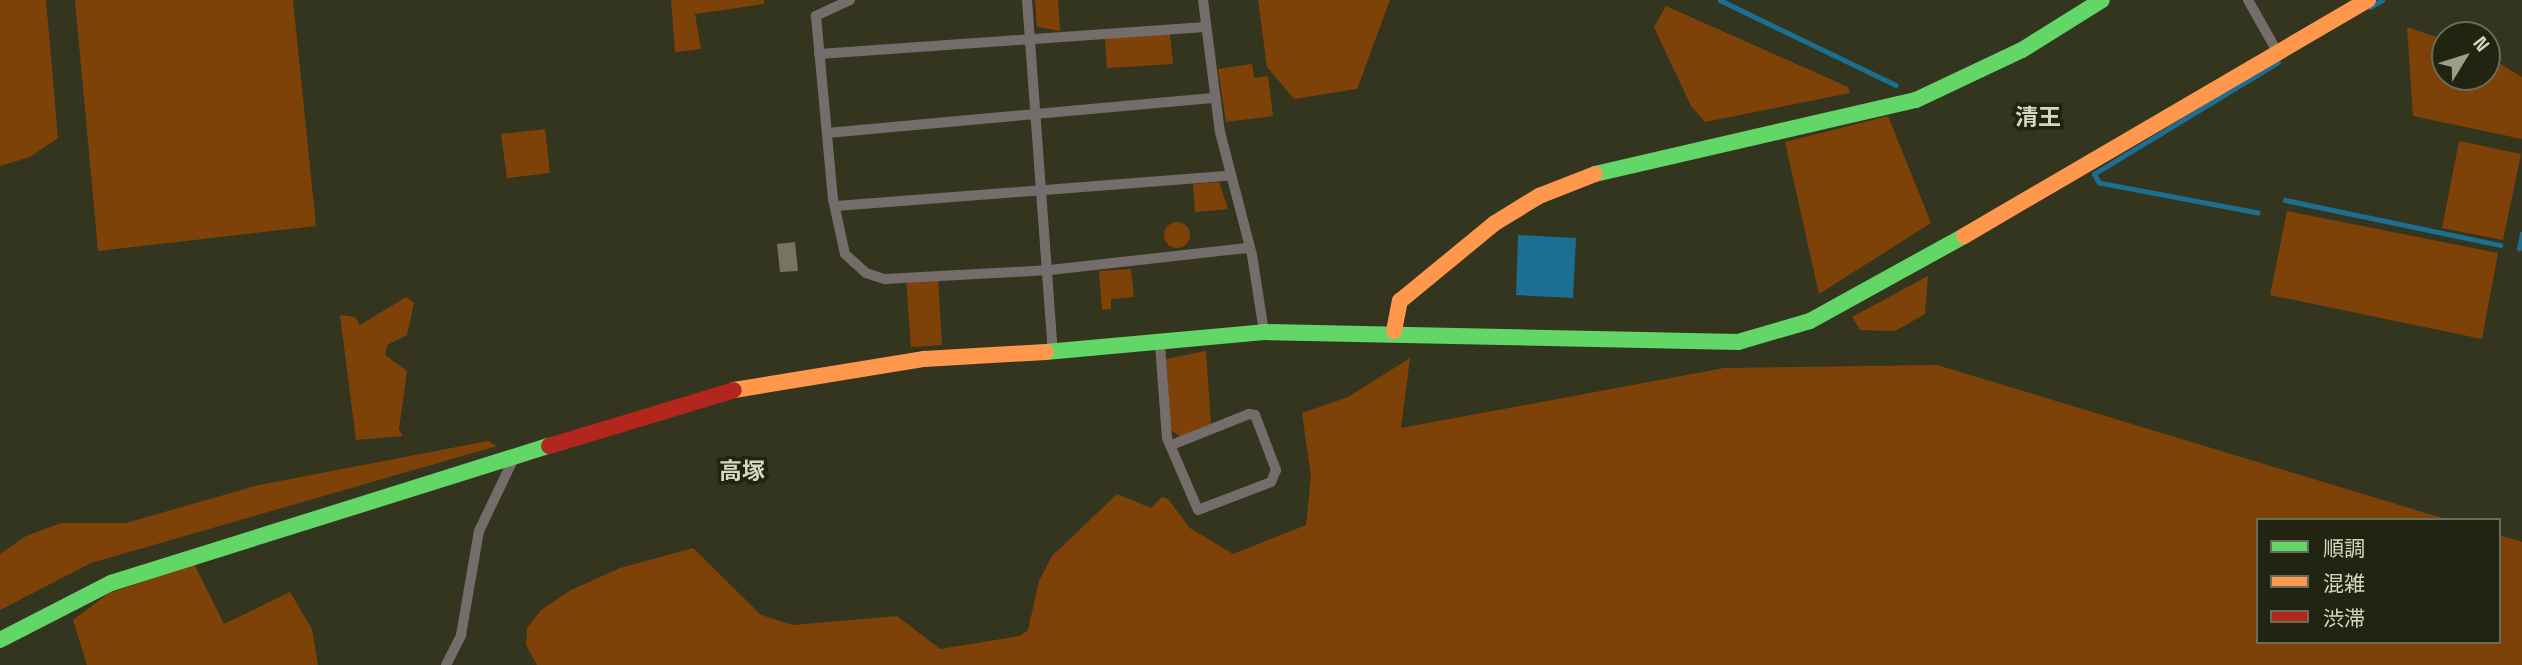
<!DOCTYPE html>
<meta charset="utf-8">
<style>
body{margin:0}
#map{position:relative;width:2522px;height:665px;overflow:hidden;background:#33351e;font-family:"Space Grotesk","Noto Sans JP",sans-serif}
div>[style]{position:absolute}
.green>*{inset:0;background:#7e4208}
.round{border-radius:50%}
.water>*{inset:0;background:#1c6e92}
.stream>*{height:4.5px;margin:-2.25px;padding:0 2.25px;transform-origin:2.25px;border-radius:2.25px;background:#1c6e92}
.building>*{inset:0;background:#777562}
.street>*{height:10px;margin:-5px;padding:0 5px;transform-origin:5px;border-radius:5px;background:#746d6c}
.fast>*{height:16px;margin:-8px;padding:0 8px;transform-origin:8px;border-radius:8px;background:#63d668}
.slow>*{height:16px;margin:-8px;padding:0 8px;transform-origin:8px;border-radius:8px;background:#ff974d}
.jam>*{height:16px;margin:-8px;padding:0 8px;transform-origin:8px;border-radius:8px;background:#b3261e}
span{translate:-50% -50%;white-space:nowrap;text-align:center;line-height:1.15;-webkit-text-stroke:7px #222412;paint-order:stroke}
.quarter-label{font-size:23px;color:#d4d8c0;font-weight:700}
.legend{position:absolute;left:2256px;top:518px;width:245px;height:126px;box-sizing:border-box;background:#222412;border:2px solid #696c58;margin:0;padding:9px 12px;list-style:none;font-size:21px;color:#d4d8c0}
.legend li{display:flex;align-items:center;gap:14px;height:35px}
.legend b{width:35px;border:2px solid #696c58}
.north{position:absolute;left:2431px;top:21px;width:70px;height:70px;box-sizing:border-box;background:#222412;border:2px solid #696c58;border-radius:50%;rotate:52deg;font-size:19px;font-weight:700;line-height:28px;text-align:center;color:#d4d8c0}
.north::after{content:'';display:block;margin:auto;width:24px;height:32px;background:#9c9f87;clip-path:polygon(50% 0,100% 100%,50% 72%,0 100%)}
</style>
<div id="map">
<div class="green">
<i style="clip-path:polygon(0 0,46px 0,58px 138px,30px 157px,0 166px)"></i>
<i style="clip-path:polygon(75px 0,293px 0,316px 226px,98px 251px)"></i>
<i style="clip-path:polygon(671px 0,764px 0,764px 4px,695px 14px,701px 49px,675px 52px)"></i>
<i style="clip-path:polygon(1035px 0,1058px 0,1060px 31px,1037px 27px)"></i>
<i style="clip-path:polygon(1258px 0,1390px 0,1357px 89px,1294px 99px,1267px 67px)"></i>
<i style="clip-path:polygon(1666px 6px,1848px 87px,1850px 93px,1705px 122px,1691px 106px,1654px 27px)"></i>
<i style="clip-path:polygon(2407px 27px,2445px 40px,2445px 77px,2487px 77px,2487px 56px,2522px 77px,2522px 139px,2413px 116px)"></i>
<i style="clip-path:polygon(1170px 34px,1173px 64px,1107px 68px,1105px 38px)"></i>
<i style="clip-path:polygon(1252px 64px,1254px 78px,1268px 76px,1273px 116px,1226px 122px,1218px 69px)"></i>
<i style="clip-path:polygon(1888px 116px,1931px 223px,1819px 294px,1785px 142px)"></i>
<i style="clip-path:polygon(545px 129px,550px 173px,507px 178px,501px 134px)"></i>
<i style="clip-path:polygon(2459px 141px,2521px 154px,2503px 240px,2442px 228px)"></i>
<i style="clip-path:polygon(1219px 182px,1228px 209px,1195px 212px,1193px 184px)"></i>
<i style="clip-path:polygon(2287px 211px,2498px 253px,2482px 339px,2270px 295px)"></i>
<i class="round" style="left:1164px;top:222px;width:26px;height:26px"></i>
<i style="clip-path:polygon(1131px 269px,1134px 297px,1111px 299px,1111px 309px,1102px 310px,1099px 271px)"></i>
<i style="clip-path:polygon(1928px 276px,1925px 314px,1895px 331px,1860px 330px,1852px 317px)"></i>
<i style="clip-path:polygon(938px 278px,942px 345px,911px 347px,906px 280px)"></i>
<i style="clip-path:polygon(406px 297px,414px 303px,407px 335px,387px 345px,385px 355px,407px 371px,399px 429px,403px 436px,356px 440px,340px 315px,355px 317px,360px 325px)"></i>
<i style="clip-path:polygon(1206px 351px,1211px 425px,1182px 438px,1171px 430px,1166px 359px)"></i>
<i style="clip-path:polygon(1410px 358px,1401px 428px,1724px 368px,1937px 365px,2449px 520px,2258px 520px,2258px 642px,2499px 642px,2499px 535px,2522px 542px,2522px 665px,537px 665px,526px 645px,527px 628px,541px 610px,571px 590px,620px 568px,693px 548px,761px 615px,793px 625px,897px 616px,940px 649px,1020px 636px,1028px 630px,1039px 581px,1052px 556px,1117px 494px,1151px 508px,1162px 497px,1168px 499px,1190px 528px,1233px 554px,1306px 525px,1311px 477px,1302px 413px,1348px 397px)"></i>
<i style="clip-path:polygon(488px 441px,497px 446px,91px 563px,0 610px,0 554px,26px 536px,61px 523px,126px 523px,259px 485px)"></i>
<i style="clip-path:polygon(194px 564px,224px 624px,290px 592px,312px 629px,318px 665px,87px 665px,73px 620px,109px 593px)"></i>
</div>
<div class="water">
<i style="clip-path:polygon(1518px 235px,1576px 238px,1573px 298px,1516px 295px)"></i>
</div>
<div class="stream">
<i style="left:1720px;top:0;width:195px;rotate:25.8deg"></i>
<i style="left:2370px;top:7px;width:14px;rotate:-30deg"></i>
<i style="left:2285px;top:200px;width:220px;rotate:11.8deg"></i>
<i style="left:2258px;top:213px;width:162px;rotate:-169.3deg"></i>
<i style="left:2099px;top:183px;width:10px;rotate:-119deg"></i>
<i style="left:2094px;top:174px;width:215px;rotate:-31.3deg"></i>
<i style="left:2519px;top:249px;width:15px;rotate:-79deg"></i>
</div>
<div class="building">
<i style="clip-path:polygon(795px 242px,798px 271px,780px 272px,777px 244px)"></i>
</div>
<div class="street">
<i style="left:850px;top:0;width:38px;rotate:155deg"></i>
<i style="left:816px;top:16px;width:184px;rotate:84.7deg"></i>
<i style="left:833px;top:199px;width:56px;rotate:77.7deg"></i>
<i style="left:845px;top:254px;width:28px;rotate:42deg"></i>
<i style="left:866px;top:273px;width:20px;rotate:18deg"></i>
<i style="left:885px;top:279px;width:165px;rotate:-3.1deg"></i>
<i style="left:1050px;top:270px;width:198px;rotate:-6.4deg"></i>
<i style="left:1027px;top:0;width:352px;rotate:85.8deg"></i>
<i style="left:1203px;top:0;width:133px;rotate:82.7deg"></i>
<i style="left:1220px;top:132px;width:127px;rotate:75.4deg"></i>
<i style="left:1252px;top:255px;width:78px;rotate:81.1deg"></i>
<i style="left:2248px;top:0;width:61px;rotate:60.5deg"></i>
<i style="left:819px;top:54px;width:387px;rotate:-4deg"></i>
<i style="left:827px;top:133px;width:390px;rotate:-5.2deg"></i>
<i style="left:836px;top:206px;width:393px;rotate:-4.4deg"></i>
<i style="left:1160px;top:345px;width:93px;rotate:85.7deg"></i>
<i style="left:1167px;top:438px;width:78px;rotate:66.7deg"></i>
<i style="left:1198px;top:510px;width:78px;rotate:-21deg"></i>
<i style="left:1271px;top:482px;width:13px;rotate:-67deg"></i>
<i style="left:1276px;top:470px;width:59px;rotate:-110.9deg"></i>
<i style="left:1255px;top:415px;width:6px;rotate:-171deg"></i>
<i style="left:1249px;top:414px;width:81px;rotate:158.2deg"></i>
<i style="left:446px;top:665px;width:34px;rotate:-63deg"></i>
<i style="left:461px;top:635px;width:106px;rotate:-80.2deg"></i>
<i style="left:479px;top:531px;width:81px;rotate:-64.4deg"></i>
</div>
<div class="fast">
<i style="left:1595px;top:174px;width:329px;rotate:-13deg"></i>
<i style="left:1916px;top:100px;width:117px;rotate:-25.3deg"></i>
<i style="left:2022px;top:50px;width:94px;rotate:-32deg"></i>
<i style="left:1046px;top:352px;width:219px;rotate:-5.2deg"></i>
<i style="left:1264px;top:332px;width:474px;rotate:1.2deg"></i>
<i style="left:1738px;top:342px;width:75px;rotate:-16.3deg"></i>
<i style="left:1810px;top:321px;width:176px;rotate:-28.9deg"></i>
<i style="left:0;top:640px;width:125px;rotate:-27.2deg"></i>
<i style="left:111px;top:583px;width:459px;rotate:-17.4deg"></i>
</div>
<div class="slow">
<i style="left:1964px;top:236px;width:468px;rotate:-30.3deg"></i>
<i style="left:1394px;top:331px;width:31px;rotate:-79deg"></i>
<i style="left:1400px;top:301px;width:123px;rotate:-39.4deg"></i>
<i style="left:1495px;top:223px;width:52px;rotate:-31.5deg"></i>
<i style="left:1539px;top:196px;width:60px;rotate:-21.4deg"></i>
<i style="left:734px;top:390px;width:193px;rotate:-9.3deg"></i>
<i style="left:924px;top:359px;width:122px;rotate:-3.3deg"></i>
</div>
<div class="jam">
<i style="left:549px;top:446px;width:193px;rotate:-16.8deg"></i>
</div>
<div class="quarter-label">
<span style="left:2038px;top:117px">清王</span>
<span style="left:742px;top:471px">高塚</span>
</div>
<ul class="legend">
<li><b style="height:9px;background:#63d668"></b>順調</li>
<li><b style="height:9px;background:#ff974d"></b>混雑</li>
<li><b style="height:9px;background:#b3261e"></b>渋滞</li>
</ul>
<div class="north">N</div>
</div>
